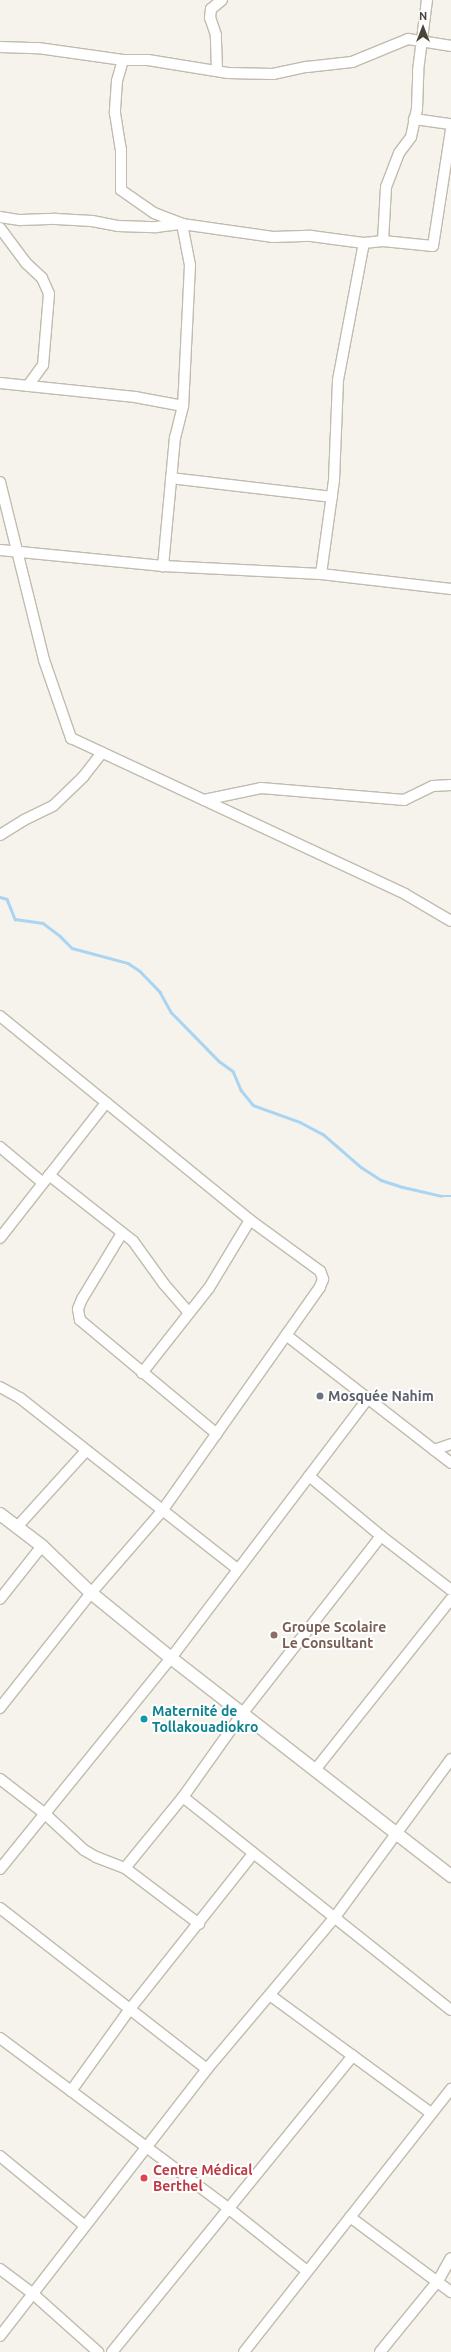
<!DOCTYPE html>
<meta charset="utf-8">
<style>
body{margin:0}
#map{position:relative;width:451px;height:2352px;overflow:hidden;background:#f6f3ec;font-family:Ubuntu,sans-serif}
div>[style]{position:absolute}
.stream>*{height:2.5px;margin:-1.25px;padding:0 1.25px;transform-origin:1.25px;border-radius:1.25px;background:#a9d4f2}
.roads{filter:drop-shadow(1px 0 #c2bbae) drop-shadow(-1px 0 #c2bbae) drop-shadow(0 1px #c2bbae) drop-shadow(0 -1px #c2bbae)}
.minor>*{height:10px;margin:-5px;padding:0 5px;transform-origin:5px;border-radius:5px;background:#fff}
.tertiary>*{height:12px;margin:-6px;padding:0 6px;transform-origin:6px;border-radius:6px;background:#fff}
.dots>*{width:11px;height:11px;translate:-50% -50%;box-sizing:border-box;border:2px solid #fff;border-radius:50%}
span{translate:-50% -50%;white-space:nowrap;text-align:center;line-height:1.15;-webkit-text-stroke:4px #fff;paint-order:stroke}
.worship-label{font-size:14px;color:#5b616d;font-weight:700}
.left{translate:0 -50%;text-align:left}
.education-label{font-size:14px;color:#785e54;font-weight:700}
.culture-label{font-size:14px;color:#0d838f;font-weight:700}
.health-label{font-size:14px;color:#be3a42;font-weight:700}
.north{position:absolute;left:403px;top:8px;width:40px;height:40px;-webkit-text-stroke:3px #fff;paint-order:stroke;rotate:0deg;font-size:11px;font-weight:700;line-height:16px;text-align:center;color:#4b4439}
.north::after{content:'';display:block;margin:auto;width:14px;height:18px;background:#4b4439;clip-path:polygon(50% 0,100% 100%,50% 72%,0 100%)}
</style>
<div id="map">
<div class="stream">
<i style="left:0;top:897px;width:7px;rotate:16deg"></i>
<i style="left:7px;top:899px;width:22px;rotate:68deg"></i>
<i style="left:15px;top:919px;width:28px;rotate:8deg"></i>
<i style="left:43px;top:923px;width:21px;rotate:37deg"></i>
<i style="left:60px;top:936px;width:17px;rotate:45deg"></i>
<i style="left:72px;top:948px;width:58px;rotate:15deg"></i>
<i style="left:128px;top:963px;width:14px;rotate:34deg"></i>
<i style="left:140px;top:971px;width:29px;rotate:46deg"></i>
<i style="left:160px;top:992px;width:23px;rotate:61deg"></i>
<i style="left:171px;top:1012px;width:69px;rotate:45.6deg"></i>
<i style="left:219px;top:1061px;width:17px;rotate:36deg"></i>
<i style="left:233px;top:1071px;width:21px;rotate:67deg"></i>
<i style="left:241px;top:1090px;width:19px;rotate:51deg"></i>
<i style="left:253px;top:1105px;width:50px;rotate:19.9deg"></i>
<i style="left:300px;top:1122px;width:26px;rotate:28deg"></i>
<i style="left:323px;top:1134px;width:50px;rotate:41deg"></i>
<i style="left:361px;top:1167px;width:24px;rotate:33deg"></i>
<i style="left:381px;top:1180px;width:23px;rotate:18deg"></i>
<i style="left:403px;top:1187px;width:39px;rotate:13deg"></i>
<i style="left:441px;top:1196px;width:10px"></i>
</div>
<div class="roads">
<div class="minor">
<i style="left:0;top:47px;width:38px;rotate:2deg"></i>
<i style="left:38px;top:48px;width:86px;rotate:8deg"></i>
<i style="left:123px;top:60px;width:25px"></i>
<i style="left:148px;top:60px;width:81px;rotate:9.2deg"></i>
<i style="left:228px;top:73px;width:45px;rotate:1.3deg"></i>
<i style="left:273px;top:74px;width:35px;rotate:-12deg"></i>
<i style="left:307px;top:67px;width:45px;rotate:-6.3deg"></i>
<i style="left:352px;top:62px;width:61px;rotate:-22.3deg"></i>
<i style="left:408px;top:39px;width:44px;rotate:9.2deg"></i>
<i style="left:123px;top:60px;width:22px;rotate:106deg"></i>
<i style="left:117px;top:81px;width:32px;rotate:94deg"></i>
<i style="left:115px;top:113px;width:36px;rotate:81deg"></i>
<i style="left:121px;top:149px;width:41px;rotate:90deg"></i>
<i style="left:121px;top:190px;width:40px;rotate:34.9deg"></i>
<i style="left:154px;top:213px;width:30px;rotate:21deg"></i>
<i style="left:182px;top:224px;width:42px;rotate:79deg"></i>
<i style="left:190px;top:265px;width:141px;rotate:92.8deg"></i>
<i style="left:183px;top:406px;width:32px;rotate:104deg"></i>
<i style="left:175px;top:437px;width:130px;rotate:95.3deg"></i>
<i style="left:217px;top:70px;width:35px;rotate:-92deg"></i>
<i style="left:216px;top:35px;width:18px;rotate:-109deg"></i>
<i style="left:210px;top:18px;width:9px;rotate:-84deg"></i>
<i style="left:211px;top:9px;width:14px;rotate:-39deg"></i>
<i style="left:414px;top:119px;width:37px;rotate:8deg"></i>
<i style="left:0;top:217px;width:20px;rotate:9deg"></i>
<i style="left:20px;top:220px;width:36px;rotate:-2deg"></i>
<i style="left:56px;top:219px;width:36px;rotate:3deg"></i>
<i style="left:92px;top:221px;width:26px;rotate:11deg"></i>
<i style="left:118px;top:226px;width:38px;rotate:2deg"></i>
<i style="left:156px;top:227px;width:26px;rotate:-7deg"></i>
<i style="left:182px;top:224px;width:92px;rotate:8.1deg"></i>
<i style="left:273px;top:237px;width:38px;rotate:-2deg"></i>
<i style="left:311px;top:236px;width:53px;rotate:7.5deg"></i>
<i style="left:364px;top:243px;width:19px;rotate:-6deg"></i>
<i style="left:383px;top:241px;width:50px;rotate:5.7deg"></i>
<i style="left:433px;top:246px;width:117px;rotate:-81.2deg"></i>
<i style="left:0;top:228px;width:44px;rotate:53.4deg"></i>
<i style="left:26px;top:263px;width:22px;rotate:43deg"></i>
<i style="left:42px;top:278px;width:17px;rotate:66deg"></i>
<i style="left:49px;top:294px;width:71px;rotate:94.8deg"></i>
<i style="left:43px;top:365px;width:26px;rotate:126deg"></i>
<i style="left:383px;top:241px;width:54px;rotate:-86.8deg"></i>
<i style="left:386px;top:187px;width:36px;rotate:-69deg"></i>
<i style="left:399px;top:153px;width:20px;rotate:-53deg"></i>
<i style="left:411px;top:137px;width:29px;rotate:-78deg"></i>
<i style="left:417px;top:109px;width:38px;rotate:-88deg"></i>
<i style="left:418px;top:71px;width:72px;rotate:-82.8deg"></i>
<i style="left:0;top:383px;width:136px;rotate:5.9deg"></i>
<i style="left:135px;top:397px;width:49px;rotate:10.6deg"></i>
<i style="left:171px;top:478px;width:162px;rotate:6.7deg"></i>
<i style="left:0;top:482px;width:183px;rotate:76.1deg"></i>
<i style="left:44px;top:660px;width:83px;rotate:70.9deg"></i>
<i style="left:71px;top:738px;width:369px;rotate:25deg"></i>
<i style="left:405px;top:894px;width:53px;rotate:30.4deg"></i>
<i style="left:0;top:550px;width:164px;rotate:5.6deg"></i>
<i style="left:163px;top:566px;width:158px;rotate:2.9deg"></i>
<i style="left:321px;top:574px;width:131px;rotate:6.6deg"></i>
<i style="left:321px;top:574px;width:95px;rotate:-82.1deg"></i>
<i style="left:334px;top:480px;width:100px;rotate:-87.7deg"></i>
<i style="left:338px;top:380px;width:139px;rotate:-79.3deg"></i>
<i style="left:204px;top:800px;width:58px;rotate:-11.9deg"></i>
<i style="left:261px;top:788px;width:144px;rotate:4.8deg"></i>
<i style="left:404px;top:800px;width:32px;rotate:-26deg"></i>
<i style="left:433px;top:786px;width:18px;rotate:-3deg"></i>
<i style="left:0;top:835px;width:28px;rotate:-32deg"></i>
<i style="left:24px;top:820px;width:32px;rotate:-26deg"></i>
<i style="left:53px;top:806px;width:42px;rotate:-44deg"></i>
<i style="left:83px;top:777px;width:31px;rotate:-52deg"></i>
<i style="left:0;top:1016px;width:323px;rotate:39.2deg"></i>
<i style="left:250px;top:1220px;width:87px;rotate:36.1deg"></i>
<i style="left:320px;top:1271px;width:9px;rotate:69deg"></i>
<i style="left:323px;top:1279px;width:9px;rotate:111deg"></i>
<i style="left:320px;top:1287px;width:274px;rotate:125.2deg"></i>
<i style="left:162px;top:1511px;width:108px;rotate:130.9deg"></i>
<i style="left:91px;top:1593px;width:147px;rotate:128.4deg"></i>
<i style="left:0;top:1147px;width:56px;rotate:39.9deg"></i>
<i style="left:49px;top:1175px;width:107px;rotate:38.2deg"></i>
<i style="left:133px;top:1241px;width:53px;rotate:54.2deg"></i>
<i style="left:164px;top:1284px;width:38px;rotate:49deg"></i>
<i style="left:122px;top:1233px;width:77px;rotate:121.2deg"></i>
<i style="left:82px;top:1299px;width:11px;rotate:112deg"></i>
<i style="left:78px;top:1309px;width:11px;rotate:80deg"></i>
<i style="left:80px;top:1320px;width:178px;rotate:39.8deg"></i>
<i style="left:0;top:1238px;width:172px;rotate:-51.9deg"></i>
<i style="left:286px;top:1335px;width:209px;rotate:37.8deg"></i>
<i style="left:142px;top:1373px;width:108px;rotate:-51.8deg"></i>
<i style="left:209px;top:1288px;width:79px;rotate:-58.9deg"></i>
<i style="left:0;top:1387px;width:23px;rotate:29deg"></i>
<i style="left:20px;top:1398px;width:276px;rotate:38.2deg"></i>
<i style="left:434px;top:1450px;width:18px;rotate:-19deg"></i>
<i style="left:309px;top:1476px;width:94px;rotate:39.8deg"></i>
<i style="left:381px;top:1536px;width:88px;rotate:37.6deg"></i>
<i style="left:17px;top:1527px;width:103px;rotate:-47.8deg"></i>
<i style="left:0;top:1599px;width:68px;rotate:-51.6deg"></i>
<i style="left:315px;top:1770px;width:218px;rotate:-51.5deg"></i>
<i style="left:0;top:1779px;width:56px;rotate:37.7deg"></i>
<i style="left:44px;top:1813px;width:54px;rotate:42.8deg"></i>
<i style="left:84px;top:1850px;width:14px;rotate:30deg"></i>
<i style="left:96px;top:1857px;width:31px;rotate:21deg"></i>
<i style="left:125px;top:1868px;width:93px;rotate:37.1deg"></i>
<i style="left:183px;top:1797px;width:342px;rotate:38.5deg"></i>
<i style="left:125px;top:1868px;width:92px;rotate:-50.8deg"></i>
<i style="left:183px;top:1797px;width:102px;rotate:-54.6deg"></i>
<i style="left:242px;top:1714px;width:226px;rotate:-52deg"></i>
<i style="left:0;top:1869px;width:272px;rotate:-51deg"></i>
<i style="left:171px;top:1658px;width:326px;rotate:-52.8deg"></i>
<i style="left:0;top:1908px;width:262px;rotate:37.9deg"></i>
<i style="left:271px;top:1996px;width:198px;rotate:36.2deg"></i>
<i style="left:0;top:2038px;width:284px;rotate:36.7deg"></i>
<i style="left:228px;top:2208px;width:101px;rotate:38.6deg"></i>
<i style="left:71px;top:2091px;width:101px;rotate:-54.3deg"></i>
<i style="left:130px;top:2009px;width:198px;rotate:-51.6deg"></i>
<i style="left:0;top:2156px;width:110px;rotate:39.5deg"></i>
<i style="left:350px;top:2217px;width:126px;rotate:36.6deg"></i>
<i style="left:0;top:2269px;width:40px;rotate:37deg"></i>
<i style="left:32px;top:2293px;width:89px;rotate:41.8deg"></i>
<i style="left:0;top:2336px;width:338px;rotate:-52.2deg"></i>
<i style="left:207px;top:2069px;width:199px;rotate:-49.9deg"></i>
<i style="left:335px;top:1917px;width:196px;rotate:-53.7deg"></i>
<i style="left:112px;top:2352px;width:382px;rotate:-50.9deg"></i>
<i style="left:244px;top:2352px;width:335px;rotate:-51.8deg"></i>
<i style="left:380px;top:2352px;width:92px;rotate:-50.8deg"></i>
<i style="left:438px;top:2281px;width:26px;rotate:-61deg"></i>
</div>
<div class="tertiary">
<i style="left:0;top:1514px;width:53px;rotate:37.3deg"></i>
<i style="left:42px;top:1546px;width:68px;rotate:43.8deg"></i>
<i style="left:91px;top:1593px;width:103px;rotate:39.1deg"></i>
<i style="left:171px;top:1658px;width:355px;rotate:37.9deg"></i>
</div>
</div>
<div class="dots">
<i style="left:320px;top:1396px;background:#6b7280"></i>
<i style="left:274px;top:1635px;background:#8d6e63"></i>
<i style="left:144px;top:1719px;background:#0f9aa8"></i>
<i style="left:144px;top:2178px;background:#e0444e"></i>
</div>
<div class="worship-label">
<span class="left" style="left:328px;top:1396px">Mosquée Nahim</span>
</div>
<div class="education-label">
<span class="left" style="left:282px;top:1635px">Groupe Scolaire<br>Le Consultant</span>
</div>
<div class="culture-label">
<span class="left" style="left:152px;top:1719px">Maternité de<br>Tollakouadiokro</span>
</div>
<div class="health-label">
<span class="left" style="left:153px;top:2178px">Centre Médical<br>Berthel</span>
</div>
<div class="north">N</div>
</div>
